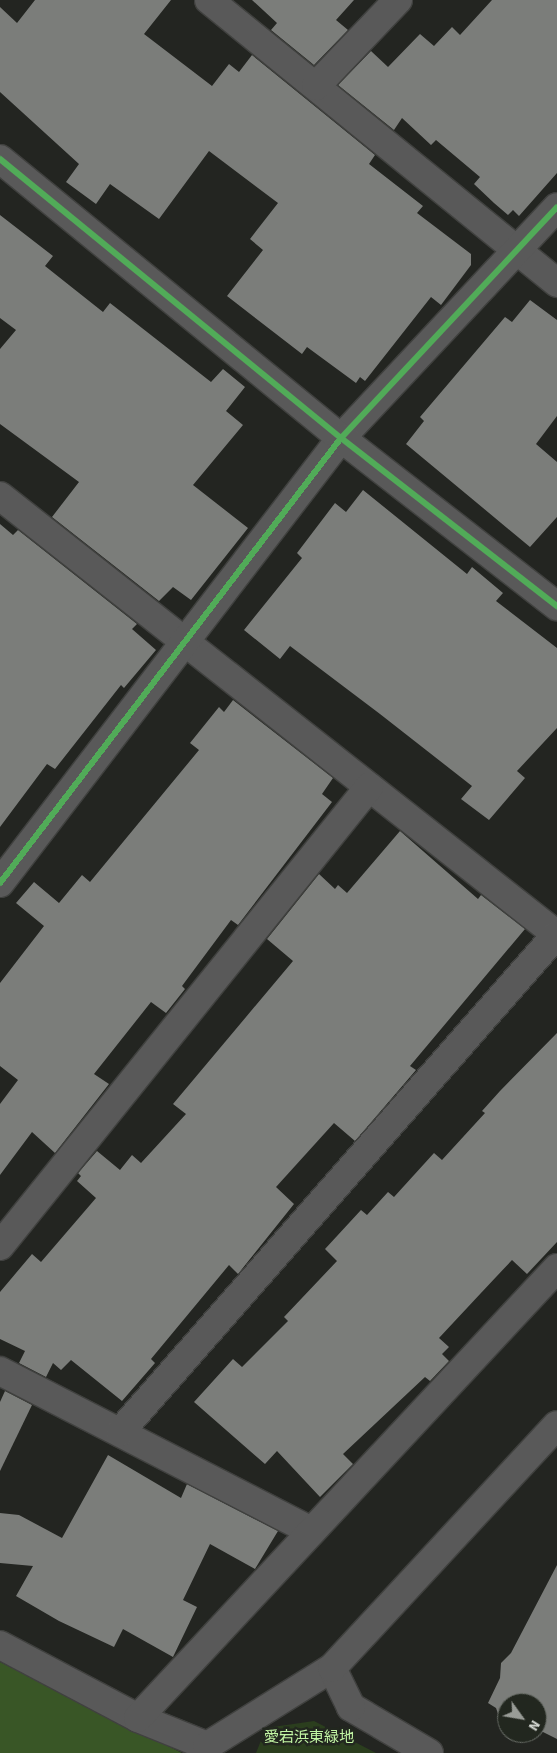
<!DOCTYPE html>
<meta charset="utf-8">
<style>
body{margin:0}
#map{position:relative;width:557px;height:1753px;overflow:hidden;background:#232521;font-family:"Source Sans 3","Noto Sans JP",sans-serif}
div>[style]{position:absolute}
.green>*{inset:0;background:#2b3e1e}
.water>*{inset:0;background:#395626}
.building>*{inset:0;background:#7b7d7a}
.roads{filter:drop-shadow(1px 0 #40413f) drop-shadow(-1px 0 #40413f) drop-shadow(0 1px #40413f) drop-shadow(0 -1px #40413f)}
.minor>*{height:28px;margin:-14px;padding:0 14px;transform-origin:14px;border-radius:14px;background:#595959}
.tertiary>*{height:28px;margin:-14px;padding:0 14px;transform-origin:14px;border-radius:14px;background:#595959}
.cycleway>*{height:6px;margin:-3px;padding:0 3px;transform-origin:3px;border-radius:3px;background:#51ab58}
span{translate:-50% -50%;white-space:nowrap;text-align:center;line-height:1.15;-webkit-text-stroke:5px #22271f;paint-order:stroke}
.park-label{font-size:15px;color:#c2f5a4}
.north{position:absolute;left:497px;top:1693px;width:50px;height:50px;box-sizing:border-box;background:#22271f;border:1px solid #6b6f69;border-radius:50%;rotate:122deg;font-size:14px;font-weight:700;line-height:20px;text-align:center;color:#d9dcd7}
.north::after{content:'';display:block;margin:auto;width:18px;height:22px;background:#999c97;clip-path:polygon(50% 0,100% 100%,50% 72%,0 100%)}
</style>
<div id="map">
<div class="green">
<i style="clip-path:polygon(314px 1721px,376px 1753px,256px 1753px,266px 1728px)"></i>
</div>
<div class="water">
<i style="clip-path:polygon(0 1662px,182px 1753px,0 1753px)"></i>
</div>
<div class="building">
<i style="clip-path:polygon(35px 0,171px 0,144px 34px,212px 86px,229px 64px,239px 72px,252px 55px,375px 155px,369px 164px,423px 206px,417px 213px,471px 254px,471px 265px,441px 305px,431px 297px,365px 381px,360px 377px,356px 383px,307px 347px,302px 354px,227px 296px,263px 250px,250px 239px,278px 203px,209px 151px,159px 219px,110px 184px,96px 204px,66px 182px,79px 164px,0 92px,0 7px,17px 23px)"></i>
<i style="clip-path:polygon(252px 0,354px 0,336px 20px,348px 30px,314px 65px,271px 30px,277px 23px)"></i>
<i style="clip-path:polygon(492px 0,557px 0,557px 173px,519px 216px,513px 210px,508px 215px,494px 203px,474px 184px,480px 177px,436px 140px,431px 145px,402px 118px,394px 130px,338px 85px,371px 51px,388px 67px,420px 34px,434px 46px,452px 27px,460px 35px)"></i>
<i style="clip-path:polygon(0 215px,53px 256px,45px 266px,103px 312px,110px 303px,211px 382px,223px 369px,245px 387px,226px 411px,243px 425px,193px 485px,248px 528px,191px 600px,173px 587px,159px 601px,52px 517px,79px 482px,0 424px,0 349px,16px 330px,0 318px)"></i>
<i style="clip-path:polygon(530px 300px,557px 320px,557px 416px,536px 444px,557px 462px,557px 517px,530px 547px,406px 444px,424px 421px,420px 417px,505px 317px,512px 322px)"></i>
<i style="clip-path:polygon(363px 490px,467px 574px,472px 567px,503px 593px,496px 601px,557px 648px,557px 728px,517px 771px,525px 778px,489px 820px,461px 799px,472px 786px,380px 714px,290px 646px,280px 659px,244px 630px,302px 558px,297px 553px,335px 503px,346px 512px)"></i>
<i style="clip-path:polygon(0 524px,13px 535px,18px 530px,137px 624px,132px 629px,156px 650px,124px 688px,121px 685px,55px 769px,47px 764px,0 827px)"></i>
<i style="clip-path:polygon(233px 700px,333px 778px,322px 794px,332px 802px,238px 925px,231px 920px,182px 986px,185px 989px,166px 1013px,151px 1002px,94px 1074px,109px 1084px,55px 1153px,32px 1132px,0 1175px,0 1104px,18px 1080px,0 1066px,0 983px,44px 926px,16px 903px,34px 882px,59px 903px,82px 875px,90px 882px,199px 750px,190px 743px,219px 707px,224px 712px)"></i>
<i style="clip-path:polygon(400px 831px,478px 899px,481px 895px,525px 929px,410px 1066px,416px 1070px,355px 1141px,334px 1123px,276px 1187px,294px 1204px,238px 1274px,229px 1265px,151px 1359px,155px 1363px,122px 1401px,71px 1360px,61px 1370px,53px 1363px,46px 1377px,19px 1363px,25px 1351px,0 1339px,0 1292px,32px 1254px,41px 1262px,96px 1198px,77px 1181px,81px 1176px,78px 1173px,97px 1151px,120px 1170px,132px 1155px,141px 1163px,186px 1114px,173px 1104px,293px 961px,267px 939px,319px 874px,335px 889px,338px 885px,347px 893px)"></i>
<i style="clip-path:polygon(557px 1033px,557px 1242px,527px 1274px,512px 1260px,481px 1293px,439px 1338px,449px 1347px,442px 1354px,449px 1361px,430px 1381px,425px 1377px,343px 1454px,353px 1464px,320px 1497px,277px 1451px,265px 1464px,194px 1402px,233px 1359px,242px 1367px,288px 1321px,284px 1317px,337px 1261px,325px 1249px,361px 1210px,367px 1215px,388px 1192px,394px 1197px,434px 1153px,442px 1160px,485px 1113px,482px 1111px,500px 1091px)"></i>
<i style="clip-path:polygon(5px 1391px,32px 1405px,0 1471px,0 1402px)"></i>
<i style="clip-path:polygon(108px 1455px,181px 1498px,187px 1484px,278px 1531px,255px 1569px,210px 1544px,183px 1600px,197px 1607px,173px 1657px,123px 1629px,114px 1647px,59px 1621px,16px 1596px,33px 1566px,0 1563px,0 1513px,19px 1515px,62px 1538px)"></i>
<i style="clip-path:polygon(557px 1565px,557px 1739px,537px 1729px,537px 1703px,507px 1703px,505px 1734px,496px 1708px,488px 1703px,500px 1678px,501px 1663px,511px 1653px)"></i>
</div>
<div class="roads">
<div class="minor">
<i style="left:209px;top:0;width:449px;rotate:39.1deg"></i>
<i style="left:316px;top:86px;width:119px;rotate:-46.4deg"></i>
<i style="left:0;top:496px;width:709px;rotate:38.24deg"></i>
<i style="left:0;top:883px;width:561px;rotate:-52.54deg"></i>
<i style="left:341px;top:438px;width:316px;rotate:-46.9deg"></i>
<i style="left:0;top:1246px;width:589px;rotate:-51.2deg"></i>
<i style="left:0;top:1371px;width:348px;rotate:27.2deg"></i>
<i style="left:120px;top:1432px;width:661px;rotate:-48.74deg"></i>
<i style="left:0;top:1645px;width:156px;rotate:27.9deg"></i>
<i style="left:138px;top:1718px;width:74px;rotate:22.1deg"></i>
<i style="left:207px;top:1746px;width:147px;rotate:-32deg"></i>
<i style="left:138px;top:1718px;width:615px;rotate:-47.04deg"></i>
</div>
<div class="tertiary">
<i style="left:0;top:159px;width:441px;rotate:39.3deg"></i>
<i style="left:341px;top:438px;width:274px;rotate:37.9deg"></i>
<i style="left:429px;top:1753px;width:91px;rotate:-149.5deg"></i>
<i style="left:351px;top:1707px;width:43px;rotate:-116deg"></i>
<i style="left:332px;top:1668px;width:331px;rotate:-47.2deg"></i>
</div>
</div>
<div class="cycleway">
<i style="left:0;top:159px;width:441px;rotate:39.3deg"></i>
<i style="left:341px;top:438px;width:274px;rotate:37.9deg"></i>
<i style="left:0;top:883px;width:561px;rotate:-52.54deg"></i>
<i style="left:341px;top:438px;width:316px;rotate:-46.9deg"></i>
</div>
<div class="park-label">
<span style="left:309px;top:1738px">愛宕浜東緑地</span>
</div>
<div class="north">N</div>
</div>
